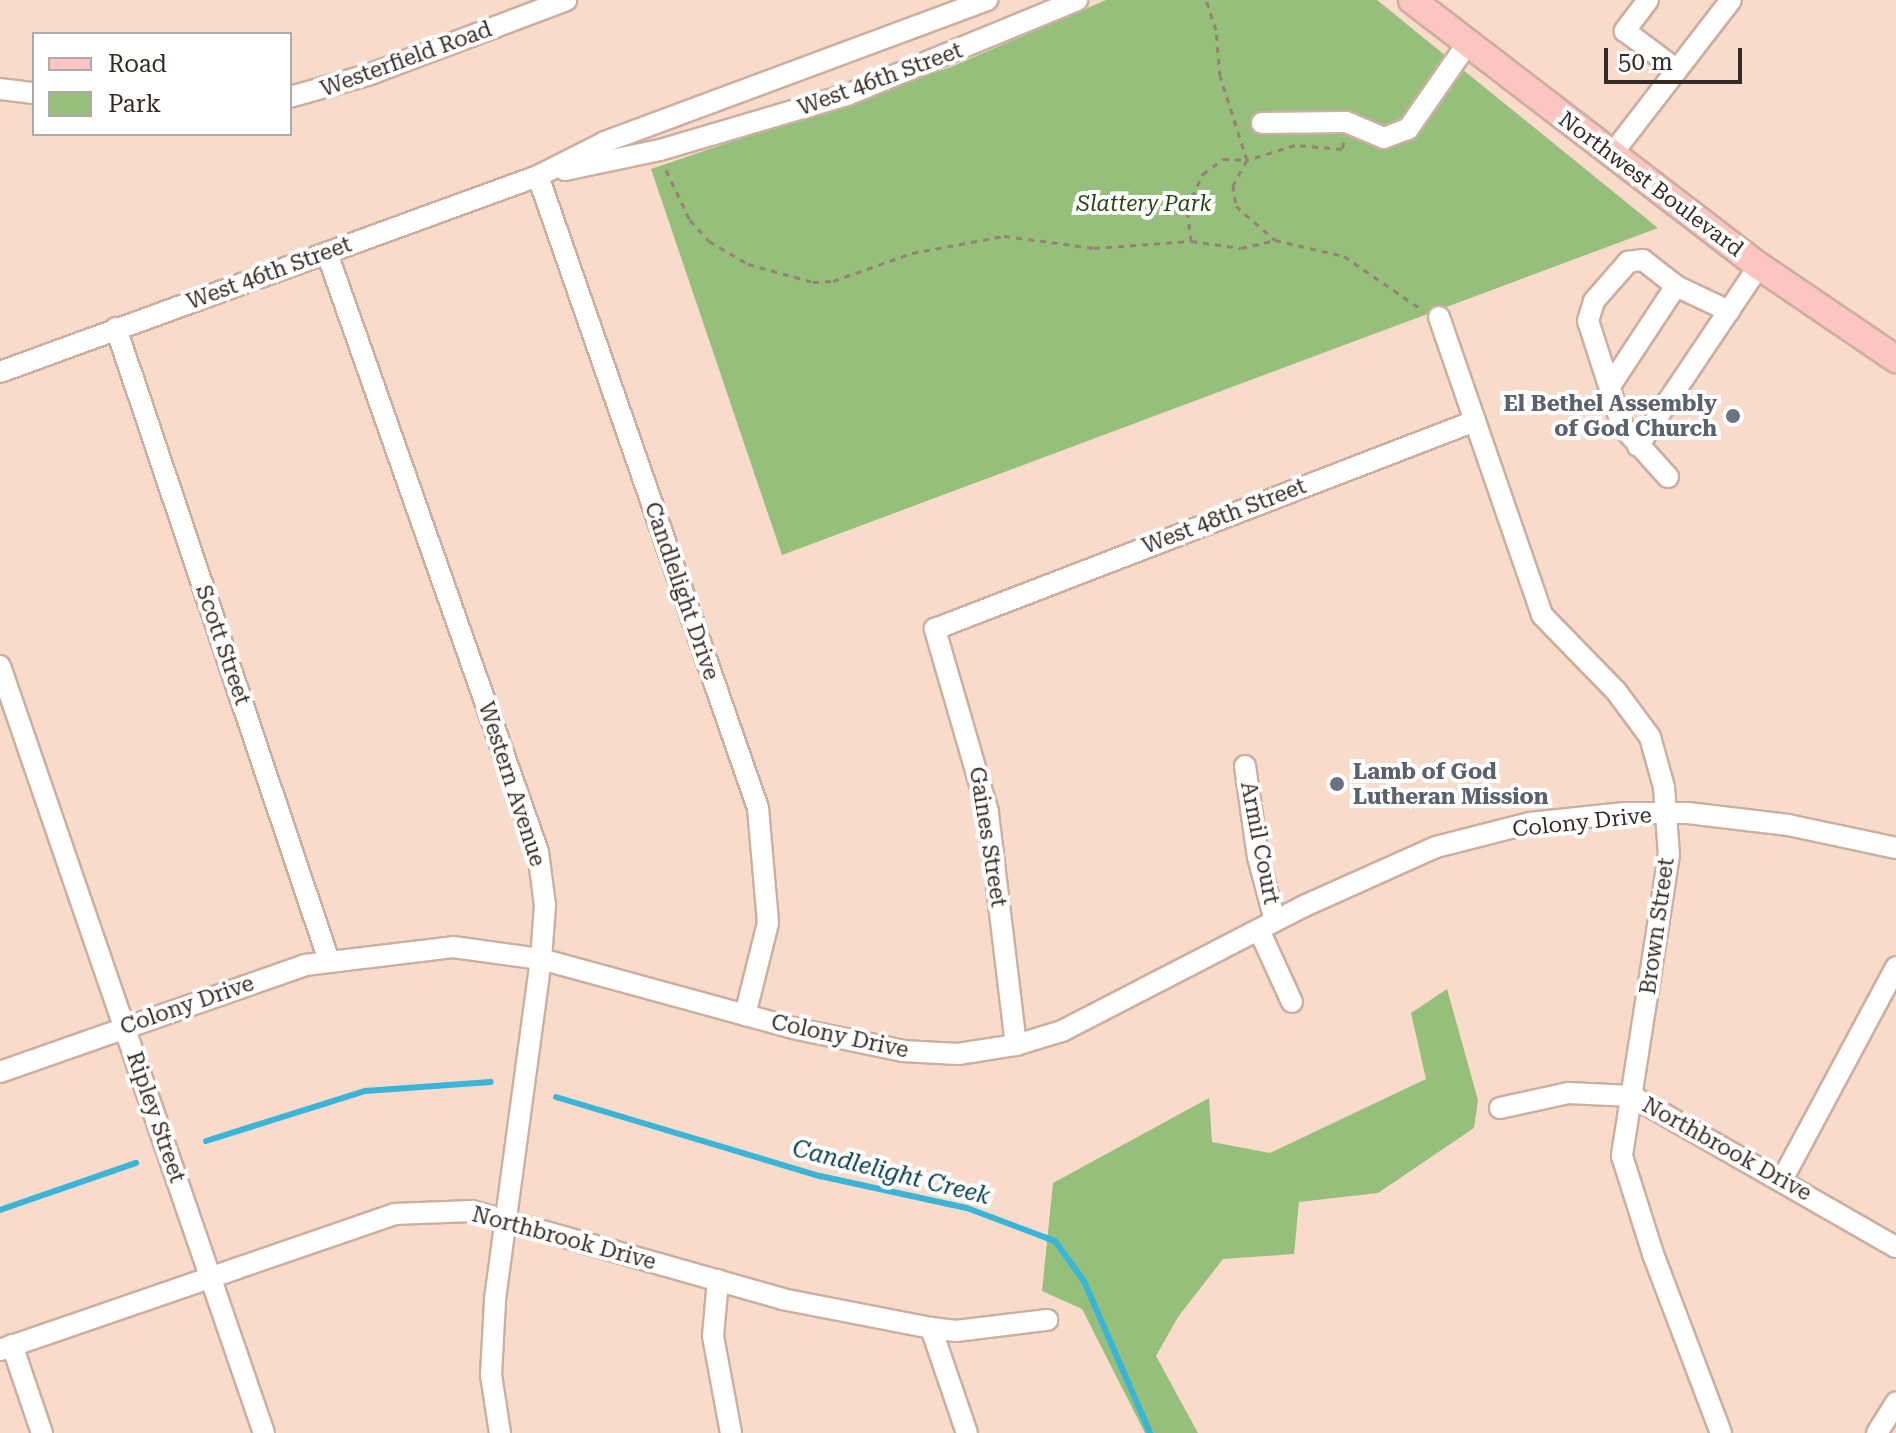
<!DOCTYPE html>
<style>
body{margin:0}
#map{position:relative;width:1896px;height:1433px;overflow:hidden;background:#f9dbcb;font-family:"Roboto Serif",serif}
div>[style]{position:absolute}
.green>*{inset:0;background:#95bf7b}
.stream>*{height:6px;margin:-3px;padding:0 3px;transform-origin:3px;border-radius:3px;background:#3ab4d7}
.path>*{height:3px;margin-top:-1.5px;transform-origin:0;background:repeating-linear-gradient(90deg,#968176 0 6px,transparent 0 12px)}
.roads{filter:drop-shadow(2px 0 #ccafa0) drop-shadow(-2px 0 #ccafa0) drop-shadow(0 2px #ccafa0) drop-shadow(0 -2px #ccafa0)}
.minor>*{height:20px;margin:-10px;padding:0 10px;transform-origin:10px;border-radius:10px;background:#fff}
.major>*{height:26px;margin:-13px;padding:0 13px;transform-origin:13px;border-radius:13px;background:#fdc5c2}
.dots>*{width:22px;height:22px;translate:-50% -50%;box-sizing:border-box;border:4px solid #fff;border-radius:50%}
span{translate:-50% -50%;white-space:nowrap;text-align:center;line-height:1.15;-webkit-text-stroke:8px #fff;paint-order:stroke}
.street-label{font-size:22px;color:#352a24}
.park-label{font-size:22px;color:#294712;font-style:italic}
.worship-label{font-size:22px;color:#5b616d;font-weight:700}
.right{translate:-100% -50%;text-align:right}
.left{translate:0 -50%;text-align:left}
.water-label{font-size:24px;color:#063d4c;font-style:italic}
.legend{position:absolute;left:32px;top:32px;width:260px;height:104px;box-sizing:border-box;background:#fff;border:2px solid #aeaaa7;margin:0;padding:10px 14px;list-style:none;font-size:24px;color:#352a24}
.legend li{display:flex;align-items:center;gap:16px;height:40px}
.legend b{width:40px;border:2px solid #aeaaa7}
.scale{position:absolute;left:1604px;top:48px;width:138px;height:36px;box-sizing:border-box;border:4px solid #352a24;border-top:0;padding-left:10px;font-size:24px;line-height:28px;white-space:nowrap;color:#352a24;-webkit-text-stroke:6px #fff;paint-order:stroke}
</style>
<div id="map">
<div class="green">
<i style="clip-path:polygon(1106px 0,1377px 0,1658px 228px,782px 555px,651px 169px,951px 67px)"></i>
<i style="clip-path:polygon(1447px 989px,1478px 1100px,1474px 1128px,1378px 1193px,1299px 1202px,1294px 1254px,1223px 1259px,1178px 1317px,1156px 1356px,1198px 1433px,1145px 1433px,1082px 1309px,1042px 1291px,1053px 1183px,1209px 1098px,1212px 1142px,1270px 1153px,1426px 1079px,1411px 1013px)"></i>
</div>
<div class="stream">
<i style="left:556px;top:1097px;width:276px;rotate:16.7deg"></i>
<i style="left:820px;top:1176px;width:150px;rotate:12.3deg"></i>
<i style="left:967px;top:1208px;width:94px;rotate:20.6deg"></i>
<i style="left:1055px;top:1241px;width:49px;rotate:54.1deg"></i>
<i style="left:1084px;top:1281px;width:166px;rotate:66.5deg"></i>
<i style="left:206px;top:1141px;width:167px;rotate:-17.5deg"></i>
<i style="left:365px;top:1091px;width:126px;rotate:-4.1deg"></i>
<i style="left:0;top:1210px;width:144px;rotate:-19.1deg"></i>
</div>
<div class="path">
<i style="left:1344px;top:142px;width:7px;rotate:106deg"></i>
<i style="left:1342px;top:149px;width:47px;rotate:-175.1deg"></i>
<i style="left:1295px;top:145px;width:50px;rotate:162.6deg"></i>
<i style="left:1247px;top:160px;width:29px;rotate:119deg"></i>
<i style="left:1233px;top:185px;width:21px;rotate:82deg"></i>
<i style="left:1236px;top:206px;width:52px;rotate:41.1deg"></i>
<i style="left:1275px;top:240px;width:71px;rotate:13.1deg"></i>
<i style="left:1344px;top:256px;width:93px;rotate:34.5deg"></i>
<i style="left:666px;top:170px;width:55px;rotate:64.4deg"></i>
<i style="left:690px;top:220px;width:28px;rotate:48deg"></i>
<i style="left:709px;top:241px;width:45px;rotate:30.5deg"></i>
<i style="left:748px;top:264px;width:67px;rotate:15.5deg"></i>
<i style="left:813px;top:282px;width:20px;rotate:-3deg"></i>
<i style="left:833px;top:281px;width:84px;rotate:-19.5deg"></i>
<i style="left:912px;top:253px;width:94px;rotate:-10.5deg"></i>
<i style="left:1004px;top:236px;width:91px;rotate:7.6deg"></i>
<i style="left:1094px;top:248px;width:97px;rotate:-4.1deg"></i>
<i style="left:1191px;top:241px;width:50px;rotate:8deg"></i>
<i style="left:1241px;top:248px;width:35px;rotate:-13deg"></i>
<i style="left:1191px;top:241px;width:33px;rotate:-97deg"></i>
<i style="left:1187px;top:208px;width:38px;rotate:-65deg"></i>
<i style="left:1203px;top:174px;width:25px;rotate:-37deg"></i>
<i style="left:1223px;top:159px;width:24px;rotate:2deg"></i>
<i style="left:1247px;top:160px;width:88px;rotate:-107.8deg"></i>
<i style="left:1220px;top:76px;width:46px;rotate:-95deg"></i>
<i style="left:1216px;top:30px;width:32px;rotate:-108deg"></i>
</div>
<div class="roads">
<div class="minor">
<i style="left:1648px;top:0;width:39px;rotate:127deg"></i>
<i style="left:1625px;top:31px;width:65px;rotate:36.9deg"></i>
<i style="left:1677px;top:70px;width:88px;rotate:-52.4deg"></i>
<i style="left:0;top:89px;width:34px;rotate:7deg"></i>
<i style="left:290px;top:97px;width:81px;rotate:-15.8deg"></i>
<i style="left:368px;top:75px;width:212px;rotate:-20.7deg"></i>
<i style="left:1262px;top:123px;width:84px;rotate:-0.7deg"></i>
<i style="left:1346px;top:122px;width:41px;rotate:22.8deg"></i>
<i style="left:1384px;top:138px;width:26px;rotate:-21deg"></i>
<i style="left:1408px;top:129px;width:103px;rotate:-55.2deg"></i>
<i style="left:1612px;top:154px;width:106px;rotate:-52.3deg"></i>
<i style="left:565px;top:170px;width:97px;rotate:-11.9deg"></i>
<i style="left:660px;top:150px;width:195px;rotate:-16.4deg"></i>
<i style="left:847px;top:95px;width:249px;rotate:-22.4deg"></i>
<i style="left:538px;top:176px;width:669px;rotate:70.81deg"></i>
<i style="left:758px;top:808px;width:115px;rotate:85deg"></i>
<i style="left:768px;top:923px;width:95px;rotate:104deg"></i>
<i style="left:327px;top:253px;width:635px;rotate:70.59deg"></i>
<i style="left:538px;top:852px;width:53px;rotate:82.5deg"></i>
<i style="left:545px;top:905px;width:54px;rotate:94.2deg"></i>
<i style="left:541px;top:959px;width:345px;rotate:97.7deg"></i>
<i style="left:495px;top:1301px;width:74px;rotate:93.1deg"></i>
<i style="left:491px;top:1375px;width:59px;rotate:81.2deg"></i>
<i style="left:1439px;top:317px;width:315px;rotate:70.9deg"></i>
<i style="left:1542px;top:615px;width:106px;rotate:45.8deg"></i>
<i style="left:1616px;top:691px;width:57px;rotate:53.5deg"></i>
<i style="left:1650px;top:737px;width:52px;rotate:74.4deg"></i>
<i style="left:1664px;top:787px;width:68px;rotate:85.8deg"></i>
<i style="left:1669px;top:855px;width:305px;rotate:98.9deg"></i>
<i style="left:1622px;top:1156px;width:103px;rotate:72.4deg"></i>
<i style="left:1653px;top:1254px;width:191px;rotate:69.2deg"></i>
<i style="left:116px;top:328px;width:668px;rotate:71.4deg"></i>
<i style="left:0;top:372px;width:573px;rotate:-20.02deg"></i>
<i style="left:538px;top:176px;width:75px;rotate:-26.9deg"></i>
<i style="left:605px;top:142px;width:408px;rotate:-20.4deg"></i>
<i style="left:1610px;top:386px;width:120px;rotate:-56.6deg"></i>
<i style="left:1638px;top:446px;width:217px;rotate:-56.1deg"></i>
<i style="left:1668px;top:477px;width:69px;rotate:-132deg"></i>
<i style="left:1622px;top:426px;width:110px;rotate:-107.9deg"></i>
<i style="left:1588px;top:321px;width:21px;rotate:-73deg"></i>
<i style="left:1594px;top:301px;width:52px;rotate:-48.9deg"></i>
<i style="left:1628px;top:262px;width:15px;rotate:-8deg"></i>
<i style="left:1643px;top:260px;width:42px;rotate:38.2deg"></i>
<i style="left:1676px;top:286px;width:59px;rotate:25.3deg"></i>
<i style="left:0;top:666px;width:811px;rotate:71.01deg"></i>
<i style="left:1245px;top:766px;width:92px;rotate:81.9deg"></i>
<i style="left:1258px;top:857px;width:66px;rotate:75.1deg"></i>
<i style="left:1259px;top:930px;width:79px;rotate:65.4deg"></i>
<i style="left:1016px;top:1045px;width:235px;rotate:-96.9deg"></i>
<i style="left:988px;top:812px;width:191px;rotate:-106.2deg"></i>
<i style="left:935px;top:629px;width:579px;rotate:-21.07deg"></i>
<i style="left:0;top:1072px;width:323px;rotate:-19.3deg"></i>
<i style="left:305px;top:965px;width:149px;rotate:-6.9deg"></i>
<i style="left:453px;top:947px;width:89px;rotate:7.8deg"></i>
<i style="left:541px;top:959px;width:265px;rotate:15.3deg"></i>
<i style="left:797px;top:1029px;width:108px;rotate:11.7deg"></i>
<i style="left:903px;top:1051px;width:55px;rotate:3.1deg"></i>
<i style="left:958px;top:1054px;width:59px;rotate:-8.8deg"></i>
<i style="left:1016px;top:1045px;width:48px;rotate:-16.9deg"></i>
<i style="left:1062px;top:1031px;width:270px;rotate:-27.3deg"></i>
<i style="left:1302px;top:907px;width:147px;rotate:-24.1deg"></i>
<i style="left:1436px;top:847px;width:97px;rotate:-14.3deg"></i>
<i style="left:1530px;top:823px;width:95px;rotate:-6.1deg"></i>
<i style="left:1624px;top:813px;width:64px"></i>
<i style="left:1688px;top:813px;width:101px;rotate:6.8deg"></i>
<i style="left:1788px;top:825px;width:110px;rotate:12deg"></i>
<i style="left:1500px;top:1108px;width:70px;rotate:-12.4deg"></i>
<i style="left:1568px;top:1093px;width:64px;rotate:2.7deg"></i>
<i style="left:1632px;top:1096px;width:304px;rotate:29.8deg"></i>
<i style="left:1783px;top:1178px;width:239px;rotate:-61.8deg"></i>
<i style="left:718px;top:1280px;width:56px;rotate:95.1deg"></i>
<i style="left:713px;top:1336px;width:99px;rotate:79.5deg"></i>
<i style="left:931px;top:1328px;width:111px;rotate:71.1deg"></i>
<i style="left:12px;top:1345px;width:93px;rotate:71.2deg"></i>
<i style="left:0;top:1350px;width:417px;rotate:-19deg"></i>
<i style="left:394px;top:1214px;width:78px;rotate:-2.2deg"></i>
<i style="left:472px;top:1211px;width:322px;rotate:15.8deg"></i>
<i style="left:782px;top:1299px;width:152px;rotate:11deg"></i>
<i style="left:931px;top:1328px;width:25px;rotate:7deg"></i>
<i style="left:956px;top:1331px;width:92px;rotate:-6.9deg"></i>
<i style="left:1877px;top:1433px;width:36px;rotate:-58deg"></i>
</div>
<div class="major">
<i style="left:1412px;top:0;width:437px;rotate:37.5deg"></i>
<i style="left:1759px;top:266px;width:166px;rotate:34.2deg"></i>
</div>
</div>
<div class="dots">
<i style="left:1733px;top:416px;background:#6b7280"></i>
<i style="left:1337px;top:784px;background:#6b7280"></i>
</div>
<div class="street-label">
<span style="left:406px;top:59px;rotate:-20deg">Westerfield Road</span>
<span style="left:880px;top:79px;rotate:-20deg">West 46th Street</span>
<span style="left:1651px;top:184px;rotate:37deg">Northwest Boulevard</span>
<span style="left:269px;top:273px;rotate:-20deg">West 46th Street</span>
<span style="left:1224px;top:516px;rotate:-21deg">West 48th Street</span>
<span style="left:682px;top:591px;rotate:71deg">Candlelight Drive</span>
<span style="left:223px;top:645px;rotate:71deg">Scott Street</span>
<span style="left:512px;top:784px;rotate:72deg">Western Avenue</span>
<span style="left:1582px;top:822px;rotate:-6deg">Colony Drive</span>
<span style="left:988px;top:837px;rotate:81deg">Gaines Street</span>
<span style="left:1260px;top:843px;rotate:79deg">Armil Court</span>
<span style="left:1657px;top:926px;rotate:-82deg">Brown Street</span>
<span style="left:187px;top:1005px;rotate:-19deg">Colony Drive</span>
<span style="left:840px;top:1036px;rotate:12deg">Colony Drive</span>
<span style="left:156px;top:1117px;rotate:71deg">Ripley Street</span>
<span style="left:1727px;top:1149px;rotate:29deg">Northbrook Drive</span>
<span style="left:564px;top:1238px;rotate:15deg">Northbrook Drive</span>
</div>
<div class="park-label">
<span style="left:1144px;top:204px">Slattery Park</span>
</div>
<div class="worship-label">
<span class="right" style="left:1717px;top:416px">El Bethel Assembly<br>of God Church</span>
<span class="left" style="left:1353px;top:784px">Lamb of God<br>Lutheran Mission</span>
</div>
<div class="water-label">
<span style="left:891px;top:1173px;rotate:14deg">Candlelight Creek</span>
</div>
<ul class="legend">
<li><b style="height:10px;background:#fdc5c2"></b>Road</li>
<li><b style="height:22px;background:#95bf7b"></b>Park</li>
</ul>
<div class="scale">50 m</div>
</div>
